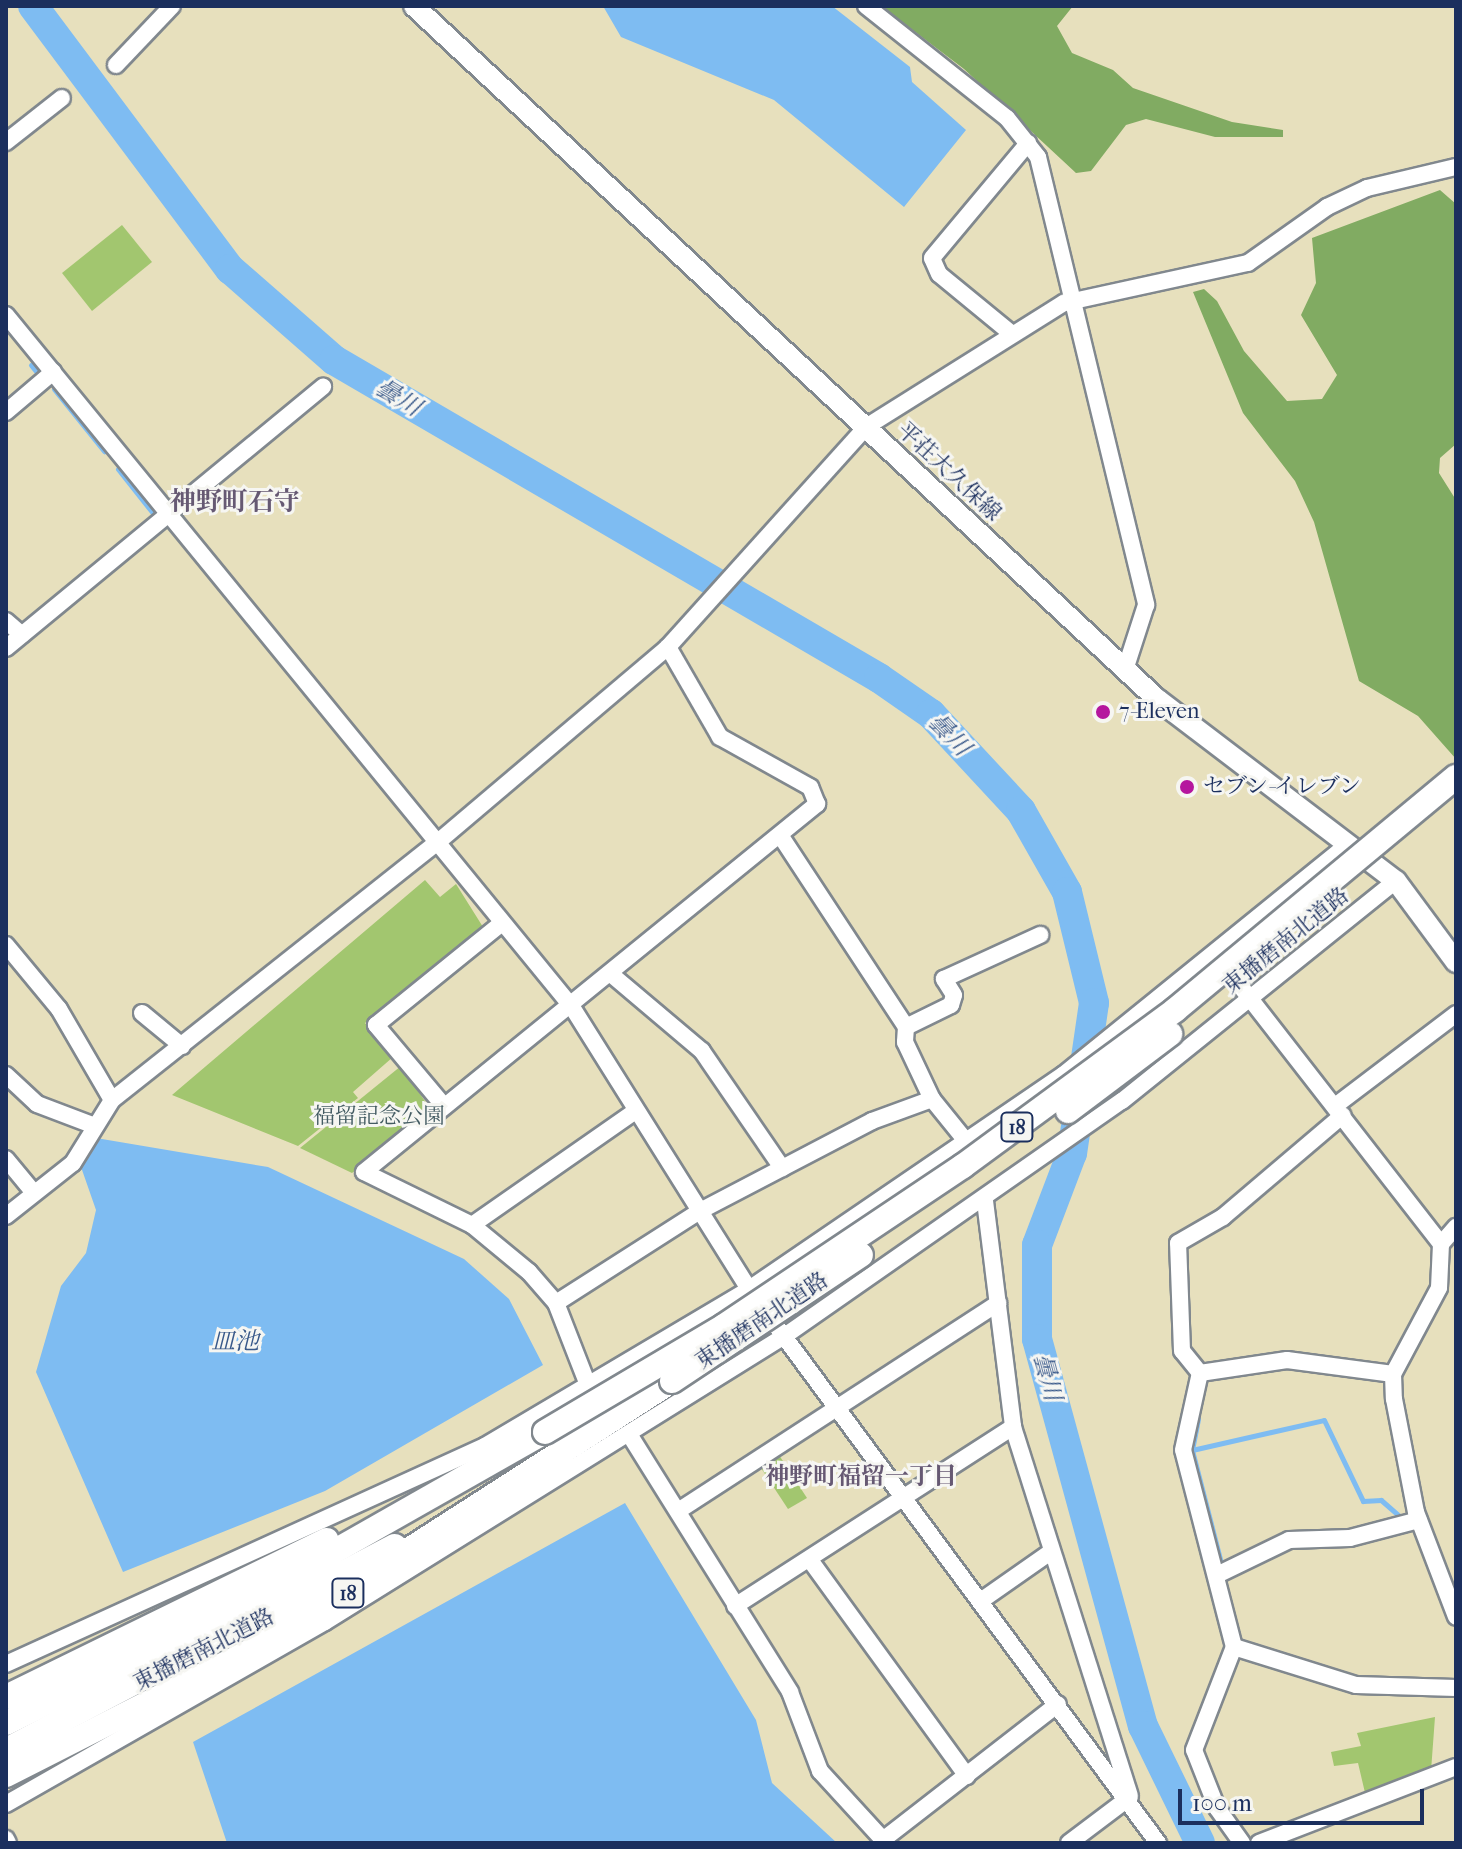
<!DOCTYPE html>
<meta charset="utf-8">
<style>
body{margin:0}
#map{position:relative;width:1462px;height:1849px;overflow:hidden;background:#e7e0bd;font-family:"IM FELL French Canon","Noto Serif JP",serif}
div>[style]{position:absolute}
.green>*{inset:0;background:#a2c66f}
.forest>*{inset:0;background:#81ab62}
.water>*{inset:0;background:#7ebcf2}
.stream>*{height:5px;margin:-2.5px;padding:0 2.5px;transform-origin:2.5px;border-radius:2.5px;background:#7ebcf2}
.river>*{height:30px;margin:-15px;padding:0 15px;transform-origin:15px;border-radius:15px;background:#7ebcf2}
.roads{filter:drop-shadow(2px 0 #81888e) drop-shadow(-2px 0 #81888e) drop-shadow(0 2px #81888e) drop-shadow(0 -2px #81888e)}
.minor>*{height:16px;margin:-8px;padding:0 8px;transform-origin:8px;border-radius:8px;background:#fff}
.major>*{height:20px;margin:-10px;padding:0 10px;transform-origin:10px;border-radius:10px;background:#fff}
.highway>*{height:24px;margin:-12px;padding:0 12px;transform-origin:12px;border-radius:12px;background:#fff}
.bridges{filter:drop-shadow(2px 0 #81888e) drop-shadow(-2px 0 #81888e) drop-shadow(0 2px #81888e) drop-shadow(0 -2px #81888e)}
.highway-bridge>*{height:24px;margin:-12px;padding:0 12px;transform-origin:12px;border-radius:12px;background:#fff}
.dots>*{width:22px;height:22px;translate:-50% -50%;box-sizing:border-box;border:4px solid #f6f6f2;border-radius:50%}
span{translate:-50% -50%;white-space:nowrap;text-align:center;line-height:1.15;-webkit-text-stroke:6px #f6f6f2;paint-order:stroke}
.shield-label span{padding:2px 6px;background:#f6f6f2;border:2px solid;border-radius:6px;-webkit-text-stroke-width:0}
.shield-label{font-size:20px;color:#1b2f5e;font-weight:700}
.street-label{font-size:22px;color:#1b2f5e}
.poi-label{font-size:22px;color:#1b2f5e}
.left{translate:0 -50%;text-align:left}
.park-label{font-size:22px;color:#445c63}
.water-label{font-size:24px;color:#39598a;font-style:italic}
.neighbourhood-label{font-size:24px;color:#665973;font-weight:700}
.quarter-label{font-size:26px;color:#665973;font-weight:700}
.frame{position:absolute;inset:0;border:8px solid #1b2f5e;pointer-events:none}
.scale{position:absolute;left:1178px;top:1789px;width:246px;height:36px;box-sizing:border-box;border:4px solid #1b2f5e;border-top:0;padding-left:10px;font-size:24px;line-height:28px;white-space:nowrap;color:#1b2f5e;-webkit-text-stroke:6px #f6f6f2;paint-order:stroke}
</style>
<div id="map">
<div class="green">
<i style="clip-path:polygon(122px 225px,152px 262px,92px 311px,62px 273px)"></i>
<i style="clip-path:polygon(425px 880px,440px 897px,456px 884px,483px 927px,365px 1023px,393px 1057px,353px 1092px,358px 1098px,298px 1146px,172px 1095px)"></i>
<i style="clip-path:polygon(401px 1066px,431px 1110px,352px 1173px,300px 1148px)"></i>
<i style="clip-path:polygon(777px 1452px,807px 1498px,788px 1509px,759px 1465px)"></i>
<i style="clip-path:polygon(1435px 1717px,1431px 1771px,1366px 1797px,1358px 1763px,1334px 1766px,1331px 1752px,1361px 1746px,1357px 1733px)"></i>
</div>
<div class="forest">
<i style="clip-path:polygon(881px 6px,1073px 6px,1057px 26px,1072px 53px,1113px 70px,1133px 88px,1232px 122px,1283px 130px,1283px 137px,1215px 137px,1146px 119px,1126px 125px,1091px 171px,1076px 173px,964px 69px)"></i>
<i style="clip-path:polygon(1440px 190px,1456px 204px,1456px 444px,1440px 458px,1439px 473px,1456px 500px,1456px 759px,1418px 716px,1359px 681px,1314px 522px,1295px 481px,1243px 413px,1193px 292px,1204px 289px,1217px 301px,1244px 351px,1287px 401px,1322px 399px,1337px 375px,1301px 315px,1316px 283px,1312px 238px)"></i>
</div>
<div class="water">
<i style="clip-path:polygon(603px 6px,832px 6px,910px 67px,912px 82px,966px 130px,904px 207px,774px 100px,621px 37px)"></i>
<i style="clip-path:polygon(96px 1138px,268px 1167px,464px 1259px,509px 1299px,543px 1365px,325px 1491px,123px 1572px,36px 1372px,61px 1286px,86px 1253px,96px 1210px,81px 1167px)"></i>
<i style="clip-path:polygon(625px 1503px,756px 1720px,772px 1783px,837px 1843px,227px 1843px,193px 1742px)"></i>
</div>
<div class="stream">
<i style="left:31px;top:365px;width:14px;rotate:51deg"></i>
<i style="left:54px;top:389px;width:80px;rotate:51.1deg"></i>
<i style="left:118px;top:469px;width:61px;rotate:51.6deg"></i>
<i style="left:29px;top:618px;width:36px;rotate:-39deg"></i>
<i style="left:1198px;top:1419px;width:32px;rotate:101deg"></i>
<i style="left:1192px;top:1450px;width:117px;rotate:75.6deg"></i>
<i style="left:1192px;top:1450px;width:135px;rotate:-12.8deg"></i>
<i style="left:1324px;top:1420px;width:90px;rotate:64.3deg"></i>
<i style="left:1363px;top:1501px;width:18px;rotate:-3deg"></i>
<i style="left:1381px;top:1500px;width:29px;rotate:41deg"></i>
</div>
<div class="river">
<i style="left:33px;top:6px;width:329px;rotate:53.2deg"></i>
<i style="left:230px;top:269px;width:138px;rotate:41.2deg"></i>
<i style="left:334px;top:360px;width:631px;rotate:30.26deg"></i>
<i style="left:879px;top:678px;width:63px;rotate:34.7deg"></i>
<i style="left:931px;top:714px;width:132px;rotate:47.1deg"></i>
<i style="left:1021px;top:811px;width:93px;rotate:60.4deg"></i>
<i style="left:1067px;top:892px;width:114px;rotate:76.3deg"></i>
<i style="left:1094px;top:1003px;width:152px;rotate:98.3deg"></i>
<i style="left:1072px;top:1153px;width:98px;rotate:110.8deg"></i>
<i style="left:1037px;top:1245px;width:94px;rotate:90deg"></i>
<i style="left:1037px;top:1339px;width:401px;rotate:74.7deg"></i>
<i style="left:1143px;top:1726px;width:130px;rotate:64deg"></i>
</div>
<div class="roads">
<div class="minor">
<i style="left:866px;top:6px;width:180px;rotate:38.5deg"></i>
<i style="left:1007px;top:118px;width:50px;rotate:51.5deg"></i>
<i style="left:1038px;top:157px;width:461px;rotate:76.4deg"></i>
<i style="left:1146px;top:605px;width:68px;rotate:107.9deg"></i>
<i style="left:116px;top:65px;width:81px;rotate:-46.5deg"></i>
<i style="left:6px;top:142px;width:71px;rotate:-38.2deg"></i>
<i style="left:6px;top:315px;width:894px;rotate:50.72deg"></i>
<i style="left:572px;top:1007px;width:333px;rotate:57.9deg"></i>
<i style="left:749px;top:1289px;width:689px;rotate:53.56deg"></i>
<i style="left:1012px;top:334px;width:94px;rotate:-140.6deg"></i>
<i style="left:939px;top:274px;width:17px;rotate:-114deg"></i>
<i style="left:932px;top:258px;width:150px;rotate:-50.1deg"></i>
<i style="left:6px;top:412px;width:62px;rotate:-40.4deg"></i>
<i style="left:6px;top:621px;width:21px;rotate:41deg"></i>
<i style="left:6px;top:648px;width:411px;rotate:-39.5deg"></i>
<i style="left:780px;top:835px;width:230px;rotate:56.7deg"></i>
<i style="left:906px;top:1027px;width:15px;rotate:94deg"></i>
<i style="left:905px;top:1042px;width:63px;rotate:64.7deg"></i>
<i style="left:932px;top:1099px;width:54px;rotate:51deg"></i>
<i style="left:6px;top:945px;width:83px;rotate:50.4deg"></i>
<i style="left:59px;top:1009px;width:105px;rotate:59.8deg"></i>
<i style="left:1220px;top:960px;width:360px;rotate:52.1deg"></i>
<i style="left:1441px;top:1244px;width:44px;rotate:92.6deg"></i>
<i style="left:1439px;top:1288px;width:98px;rotate:118.1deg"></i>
<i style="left:1393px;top:1374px;width:25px;rotate:88deg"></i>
<i style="left:1394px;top:1399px;width:115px;rotate:79deg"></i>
<i style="left:1416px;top:1512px;width:112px;rotate:69.1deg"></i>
<i style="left:612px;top:975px;width:118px;rotate:40.2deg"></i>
<i style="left:702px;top:1051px;width:142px;rotate:55.6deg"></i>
<i style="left:142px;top:1013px;width:52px;rotate:39.5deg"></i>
<i style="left:906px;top:1027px;width:50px;rotate:-26.1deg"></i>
<i style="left:951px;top:1005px;width:10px;rotate:-73deg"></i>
<i style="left:954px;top:995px;width:19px;rotate:-122deg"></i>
<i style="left:944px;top:979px;width:106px;rotate:-24.6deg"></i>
<i style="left:6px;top:1075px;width:42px;rotate:43.1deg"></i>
<i style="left:37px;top:1104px;width:62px;rotate:20.8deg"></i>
<i style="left:444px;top:1106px;width:106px;rotate:-130deg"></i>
<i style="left:376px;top:1025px;width:162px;rotate:-39deg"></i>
<i style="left:1335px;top:1106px;width:152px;rotate:-37.2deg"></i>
<i style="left:6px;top:1159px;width:44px;rotate:50.5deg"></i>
<i style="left:985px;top:1201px;width:228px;rotate:82.9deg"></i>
<i style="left:1013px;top:1427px;width:386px;rotate:72.4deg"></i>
<i style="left:6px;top:1216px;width:85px;rotate:-38.3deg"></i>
<i style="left:73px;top:1163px;width:74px;rotate:-58.2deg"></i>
<i style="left:112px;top:1100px;width:416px;rotate:-38.4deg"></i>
<i style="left:438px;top:842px;width:302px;rotate:-40.3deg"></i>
<i style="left:668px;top:647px;width:296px;rotate:-48deg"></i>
<i style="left:866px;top:427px;width:234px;rotate:-32.1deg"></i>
<i style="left:1064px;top:303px;width:188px;rotate:-12.3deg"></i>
<i style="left:1248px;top:263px;width:97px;rotate:-35.3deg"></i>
<i style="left:1327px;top:207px;width:44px;rotate:-25.4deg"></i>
<i style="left:1367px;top:188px;width:91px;rotate:-13.3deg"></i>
<i style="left:472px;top:1225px;width:198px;rotate:-34.9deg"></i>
<i style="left:1441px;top:1244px;width:23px;rotate:-49deg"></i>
<i style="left:556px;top:1303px;width:171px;rotate:-32.6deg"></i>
<i style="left:700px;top:1211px;width:194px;rotate:-27.6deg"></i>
<i style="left:872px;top:1121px;width:64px;rotate:-20.1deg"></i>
<i style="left:1200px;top:1373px;width:88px;rotate:-8.5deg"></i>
<i style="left:1287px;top:1360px;width:107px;rotate:7.5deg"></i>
<i style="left:588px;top:1385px;width:88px;rotate:-111.3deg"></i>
<i style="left:556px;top:1303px;width:41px;rotate:-131.1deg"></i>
<i style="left:529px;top:1272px;width:74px;rotate:-140.5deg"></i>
<i style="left:472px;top:1225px;width:120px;rotate:-153.9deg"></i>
<i style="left:364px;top:1172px;width:584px;rotate:-39.09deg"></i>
<i style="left:817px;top:804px;width:18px;rotate:-112deg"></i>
<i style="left:810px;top:787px;width:103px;rotate:-150.9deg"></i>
<i style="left:720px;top:737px;width:104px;rotate:-120deg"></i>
<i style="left:629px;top:1434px;width:304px;rotate:58deg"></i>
<i style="left:790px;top:1692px;width:85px;rotate:69.2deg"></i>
<i style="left:820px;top:1771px;width:98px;rotate:47.5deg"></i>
<i style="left:678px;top:1511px;width:382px;rotate:-33deg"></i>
<i style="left:810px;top:1560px;width:267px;rotate:54deg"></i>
<i style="left:1219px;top:1574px;width:78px;rotate:-25.9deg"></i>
<i style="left:1289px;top:1540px;width:61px;rotate:-1.9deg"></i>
<i style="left:1350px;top:1538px;width:71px;rotate:-14.6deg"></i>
<i style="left:982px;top:1600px;width:85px;rotate:-35deg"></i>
<i style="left:735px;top:1606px;width:331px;rotate:-32.8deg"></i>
<i style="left:1234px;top:1647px;width:128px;rotate:17.3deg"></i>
<i style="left:1356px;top:1685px;width:100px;rotate:1.7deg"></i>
<i style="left:6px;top:1664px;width:526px;rotate:-24.47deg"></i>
<i style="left:485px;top:1446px;width:307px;rotate:-30.7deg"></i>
<i style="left:749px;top:1289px;width:380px;rotate:-34.3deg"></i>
<i style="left:1063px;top:1075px;width:367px;rotate:-39deg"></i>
<i style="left:6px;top:1804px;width:367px;rotate:-29.7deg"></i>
<i style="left:325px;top:1622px;width:543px;rotate:-31.9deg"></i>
<i style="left:786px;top:1335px;width:409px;rotate:-34.9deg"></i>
<i style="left:1122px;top:1101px;width:351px;rotate:-38.8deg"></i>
<i style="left:6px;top:1839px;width:4px;rotate:63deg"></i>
<i style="left:884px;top:1839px;width:220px;rotate:-37.8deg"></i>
<i style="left:1069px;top:1843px;width:76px;rotate:-37deg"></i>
<i style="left:1242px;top:1843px;width:43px;rotate:-125.5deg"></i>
<i style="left:1217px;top:1808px;width:62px;rotate:-111.6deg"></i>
<i style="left:1194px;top:1750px;width:110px;rotate:-68.8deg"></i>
<i style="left:1234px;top:1647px;width:203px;rotate:-104.5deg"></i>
<i style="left:1183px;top:1450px;width:79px;rotate:-77.6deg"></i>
<i style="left:1200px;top:1373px;width:28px;rotate:-129deg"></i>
<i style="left:1182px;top:1351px;width:108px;rotate:-92.1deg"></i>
<i style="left:1178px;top:1243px;width:52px;rotate:-30deg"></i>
<i style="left:1223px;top:1217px;width:157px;rotate:-40.4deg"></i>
<i style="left:1259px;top:1843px;width:211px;rotate:-21.1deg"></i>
</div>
<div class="major">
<i style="left:414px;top:6px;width:1016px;rotate:43.01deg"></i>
<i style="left:1157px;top:699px;width:300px;rotate:37.3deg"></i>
<i style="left:1396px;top:881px;width:101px;rotate:53.5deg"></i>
</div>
<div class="highway">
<i style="left:6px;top:1697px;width:357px;rotate:-26.1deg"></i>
<i style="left:6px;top:1723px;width:254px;rotate:-26.7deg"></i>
<i style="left:233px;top:1609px;width:359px;rotate:-29.6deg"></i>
<i style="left:6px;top:1750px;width:439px;rotate:-27.7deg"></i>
<i style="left:6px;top:1775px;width:280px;rotate:-26.9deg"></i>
<i style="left:256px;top:1648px;width:494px;rotate:-32.7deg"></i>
</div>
</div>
<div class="bridges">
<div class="highway-bridge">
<i style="left:1068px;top:1111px;width:128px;rotate:-37deg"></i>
<i style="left:672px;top:1381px;width:227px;rotate:-33.7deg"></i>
<i style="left:545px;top:1432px;width:208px;rotate:-30.6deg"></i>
<i style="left:724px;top:1326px;width:288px;rotate:-33.8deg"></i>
<i style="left:963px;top:1166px;width:263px;rotate:-36.3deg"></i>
<i style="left:1175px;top:1010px;width:365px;rotate:-39.7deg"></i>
</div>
</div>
<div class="dots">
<i style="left:1103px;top:712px;background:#b5179e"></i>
<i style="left:1187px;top:787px;background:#b5179e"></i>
</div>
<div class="shield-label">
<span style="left:1017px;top:1127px">18</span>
<span style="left:348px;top:1593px">18</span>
</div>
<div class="street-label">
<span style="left:949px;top:472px;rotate:43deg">平荘大久保線</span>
<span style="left:1286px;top:941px;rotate:-39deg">東播磨南北道路</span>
<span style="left:762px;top:1321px;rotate:-34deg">東播磨南北道路</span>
<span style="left:204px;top:1650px;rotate:-27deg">東播磨南北道路</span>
</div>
<div class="poi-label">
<span class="left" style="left:1119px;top:712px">7-Eleven</span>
<span class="left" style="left:1203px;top:787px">セブン-イレブン</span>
</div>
<div class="park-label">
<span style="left:379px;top:1117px">福留記念公園</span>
</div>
<div class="water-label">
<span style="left:398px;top:398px;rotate:31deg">曇川</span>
<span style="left:949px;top:735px;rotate:46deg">曇川</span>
<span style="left:235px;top:1342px">皿池</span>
<span style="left:1047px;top:1377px;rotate:75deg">曇川</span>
</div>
<div class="neighbourhood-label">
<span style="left:861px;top:1477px">神野町福留一丁目</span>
</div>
<div class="quarter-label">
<span style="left:235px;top:502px">神野町石守</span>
</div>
<div class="frame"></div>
<div class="scale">100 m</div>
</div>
